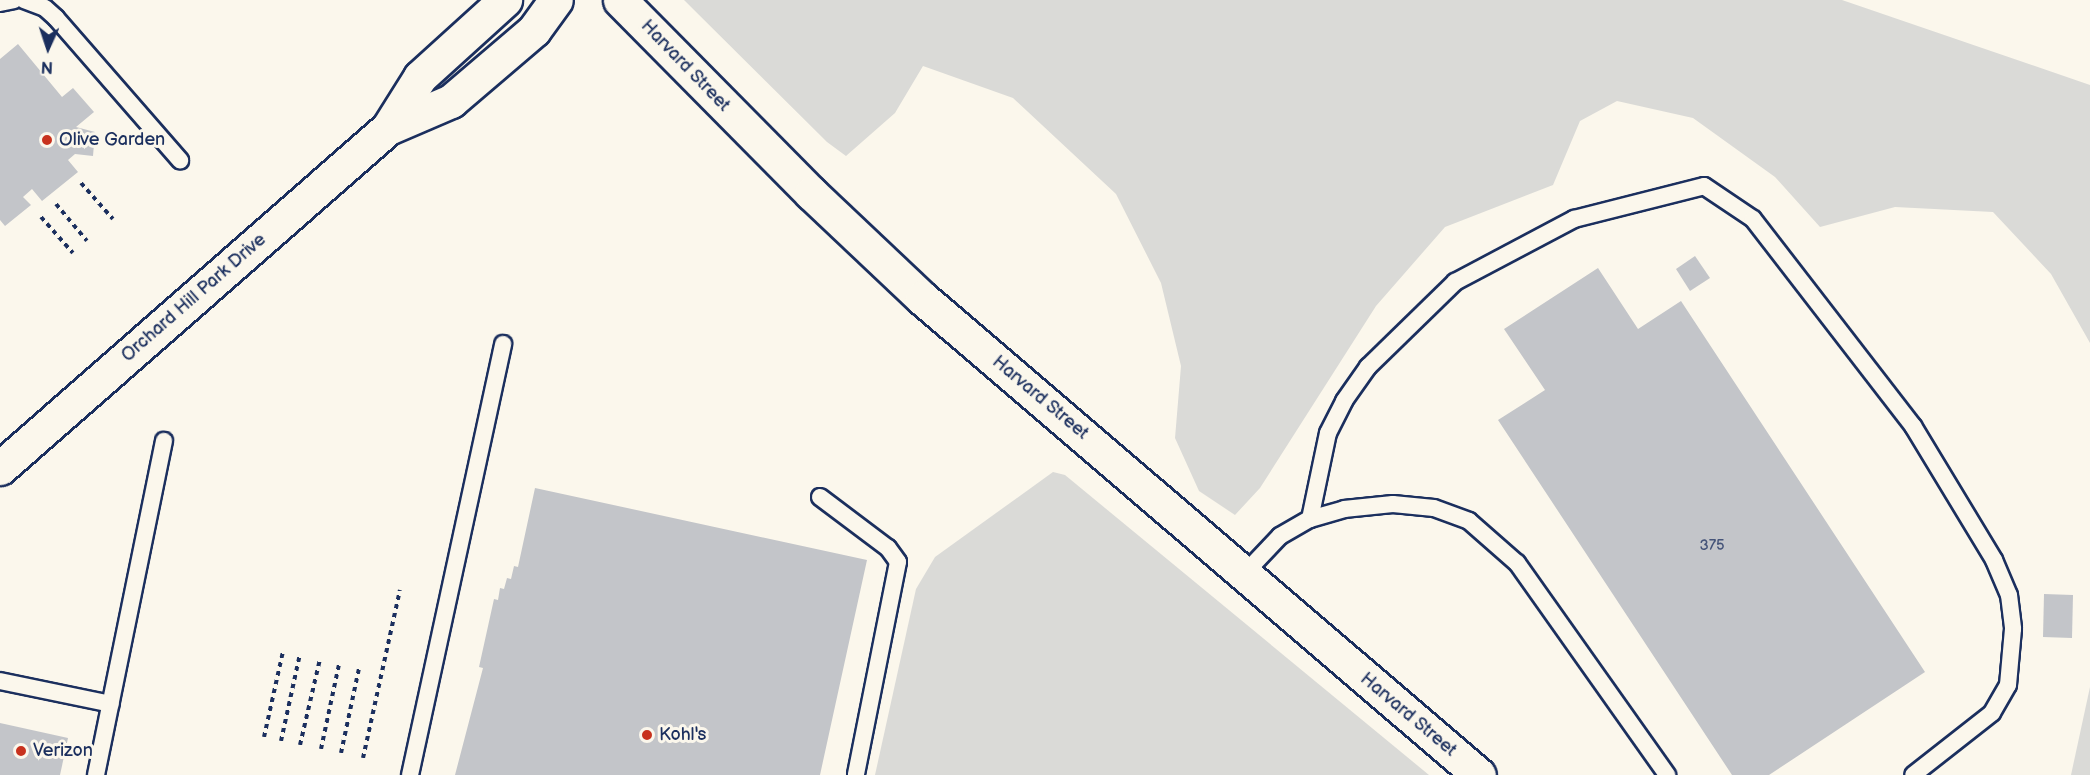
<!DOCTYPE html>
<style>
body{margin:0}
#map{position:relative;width:2090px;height:775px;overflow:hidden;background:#fbf7ec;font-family:"Balsamiq Sans",sans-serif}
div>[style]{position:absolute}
.green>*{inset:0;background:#dadad7}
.building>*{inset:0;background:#c3c5c9}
.path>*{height:4px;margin-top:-2px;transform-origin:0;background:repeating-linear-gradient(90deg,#1b2f5e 0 4.5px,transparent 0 9px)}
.roads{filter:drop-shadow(2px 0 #1b2f5e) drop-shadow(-2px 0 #1b2f5e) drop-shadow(0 2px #1b2f5e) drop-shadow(0 -2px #1b2f5e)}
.service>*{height:16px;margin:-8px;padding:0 8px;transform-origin:8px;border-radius:8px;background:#fbf7ec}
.tertiary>*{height:33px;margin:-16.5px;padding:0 16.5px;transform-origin:16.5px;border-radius:16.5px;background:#fbf7ec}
.secondary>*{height:33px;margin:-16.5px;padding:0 16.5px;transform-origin:16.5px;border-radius:16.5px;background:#fbf7ec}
.dots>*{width:16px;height:16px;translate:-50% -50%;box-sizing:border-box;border:3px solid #fbf7ec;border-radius:50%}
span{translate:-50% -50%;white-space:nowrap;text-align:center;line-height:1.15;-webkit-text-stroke:6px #fbf7ec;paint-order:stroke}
.number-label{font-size:15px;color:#455479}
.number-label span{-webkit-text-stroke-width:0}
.street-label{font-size:18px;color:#1b2f5e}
.poi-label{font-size:18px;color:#1b2f5e}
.left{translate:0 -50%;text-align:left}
.north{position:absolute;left:18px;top:18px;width:60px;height:60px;-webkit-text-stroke:4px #fbf7ec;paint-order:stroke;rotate:183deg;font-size:16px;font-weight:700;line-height:24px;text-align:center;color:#1b2f5e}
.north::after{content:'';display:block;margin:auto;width:21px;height:27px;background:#1b2f5e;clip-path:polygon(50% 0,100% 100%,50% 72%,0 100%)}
</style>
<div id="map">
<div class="green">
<i style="clip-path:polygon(684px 0,1842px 0,2090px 85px,2090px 343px,2051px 274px,1993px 212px,1895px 207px,1820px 227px,1775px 177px,1693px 118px,1617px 101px,1580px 121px,1553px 185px,1445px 227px,1376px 306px,1260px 488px,1235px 515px,1199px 491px,1175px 438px,1181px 366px,1161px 283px,1116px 194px,1013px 98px,923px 66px,895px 113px,846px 156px,827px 142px)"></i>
<i style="clip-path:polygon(1053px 472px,1065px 475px,1429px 775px,875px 775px,916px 589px,935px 557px)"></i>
<i style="clip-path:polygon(2090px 687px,2090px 775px,2071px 775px)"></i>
</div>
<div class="building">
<i style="clip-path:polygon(18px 44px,62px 97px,73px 88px,94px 112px,76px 127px,95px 132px,93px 156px,75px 154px,68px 160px,78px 172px,42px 201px,32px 189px,23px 197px,31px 205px,5px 226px,0 220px,0 59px)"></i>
<i style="clip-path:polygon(1695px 256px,1710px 278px,1690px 291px,1676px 269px)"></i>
<i style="clip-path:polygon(1598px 268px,1638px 329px,1681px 301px,1925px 672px,1769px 775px,1732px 775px,1498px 420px,1545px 390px,1504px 329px)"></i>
<i style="clip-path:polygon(535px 488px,867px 560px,820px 775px,455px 775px,483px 668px,479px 667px,494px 599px,498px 600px,500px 588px,504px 589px,507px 578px,511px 579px,514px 566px,518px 567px)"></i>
<i style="clip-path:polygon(2044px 594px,2073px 595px,2072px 638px,2043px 637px)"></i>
<i style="clip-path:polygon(0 723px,68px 738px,60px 775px,0 775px)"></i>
</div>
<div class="path">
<i style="left:81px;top:183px;width:48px;rotate:48.4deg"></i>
<i style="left:56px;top:204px;width:48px;rotate:50deg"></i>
<i style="left:41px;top:217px;width:48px;rotate:48.4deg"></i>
<i style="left:264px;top:737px;width:88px;rotate:-77.5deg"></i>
<i style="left:281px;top:741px;width:89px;rotate:-77.7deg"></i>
<i style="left:300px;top:745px;width:88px;rotate:-76.9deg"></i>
<i style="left:321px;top:749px;width:87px;rotate:-78deg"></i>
<i style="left:341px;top:753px;width:87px;rotate:-78deg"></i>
<i style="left:363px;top:758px;width:172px;rotate:-77.6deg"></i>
</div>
<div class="roads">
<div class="service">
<i style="left:24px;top:0;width:22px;rotate:21deg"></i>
<i style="left:45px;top:8px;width:15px;rotate:42deg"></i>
<i style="left:56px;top:18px;width:189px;rotate:48.9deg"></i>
<i style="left:0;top:3px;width:14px;rotate:-12deg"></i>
<i style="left:820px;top:497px;width:85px;rotate:36.9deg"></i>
<i style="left:888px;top:548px;width:17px;rotate:54deg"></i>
<i style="left:898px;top:562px;width:217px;rotate:101.2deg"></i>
<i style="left:1310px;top:519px;width:88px;rotate:-78.2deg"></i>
<i style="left:1328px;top:433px;width:36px;rotate:-63deg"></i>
<i style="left:1344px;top:401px;width:42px;rotate:-54.8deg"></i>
<i style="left:1368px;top:367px;width:122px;rotate:-44.3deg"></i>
<i style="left:1455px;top:282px;width:135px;rotate:-27.9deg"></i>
<i style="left:1574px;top:219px;width:134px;rotate:-14.2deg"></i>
<i style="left:1704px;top:186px;width:59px;rotate:34deg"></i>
<i style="left:1753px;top:219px;width:262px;rotate:52.3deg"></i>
<i style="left:1913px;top:426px;width:157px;rotate:58.8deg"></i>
<i style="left:1994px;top:560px;width:38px;rotate:67deg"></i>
<i style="left:2009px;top:595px;width:34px;rotate:83deg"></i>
<i style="left:2013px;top:629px;width:56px;rotate:95.1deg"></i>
<i style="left:2008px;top:685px;width:32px;rotate:120deg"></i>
<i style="left:1992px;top:713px;width:100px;rotate:141.9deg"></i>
<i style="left:1245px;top:573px;width:51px;rotate:-46.6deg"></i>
<i style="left:1280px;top:536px;width:34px;rotate:-30deg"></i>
<i style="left:1310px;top:519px;width:35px;rotate:-16deg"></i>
<i style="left:1344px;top:509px;width:49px;rotate:-5.8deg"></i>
<i style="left:1393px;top:504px;width:41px;rotate:5.6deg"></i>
<i style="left:1434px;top:508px;width:37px;rotate:20deg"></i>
<i style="left:1469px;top:521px;width:64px;rotate:41.2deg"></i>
<i style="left:1517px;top:563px;width:260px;rotate:54.7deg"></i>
<i style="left:0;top:681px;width:113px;rotate:11.7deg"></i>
<i style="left:96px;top:775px;width:341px;rotate:-78.5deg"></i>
<i style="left:410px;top:775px;width:441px;rotate:-77.8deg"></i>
</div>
<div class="tertiary">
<i style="left:388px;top:128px;width:69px;rotate:-23.2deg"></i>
<i style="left:451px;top:101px;width:109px;rotate:-40.5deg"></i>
<i style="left:534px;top:30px;width:37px;rotate:-54deg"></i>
<i style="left:0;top:468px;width:516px;rotate:-41.23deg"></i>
<i style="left:388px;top:128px;width:60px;rotate:-57.9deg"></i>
<i style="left:420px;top:77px;width:115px;rotate:-42.2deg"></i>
</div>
<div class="secondary">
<i style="left:620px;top:0;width:272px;rotate:45.3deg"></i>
<i style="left:811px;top:193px;width:153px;rotate:43.4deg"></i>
<i style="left:922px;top:298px;width:733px;rotate:40.58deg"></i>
</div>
</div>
<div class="dots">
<i style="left:47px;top:140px;background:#c8321e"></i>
<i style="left:647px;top:735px;background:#c8321e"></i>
<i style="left:21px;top:751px;background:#c8321e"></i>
</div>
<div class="number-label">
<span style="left:1712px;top:546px">375</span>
</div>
<div class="street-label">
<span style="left:685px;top:66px;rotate:46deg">Harvard Street</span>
<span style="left:194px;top:298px;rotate:-41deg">Orchard Hill Park Drive</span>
<span style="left:1040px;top:398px;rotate:40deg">Harvard Street</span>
<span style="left:1408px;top:715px;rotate:40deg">Harvard Street</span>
</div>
<div class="poi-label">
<span class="left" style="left:59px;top:140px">Olive Garden</span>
<span class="left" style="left:659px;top:735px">Kohl's</span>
<span class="left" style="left:33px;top:751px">Verizon</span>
</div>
<div class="north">N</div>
</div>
